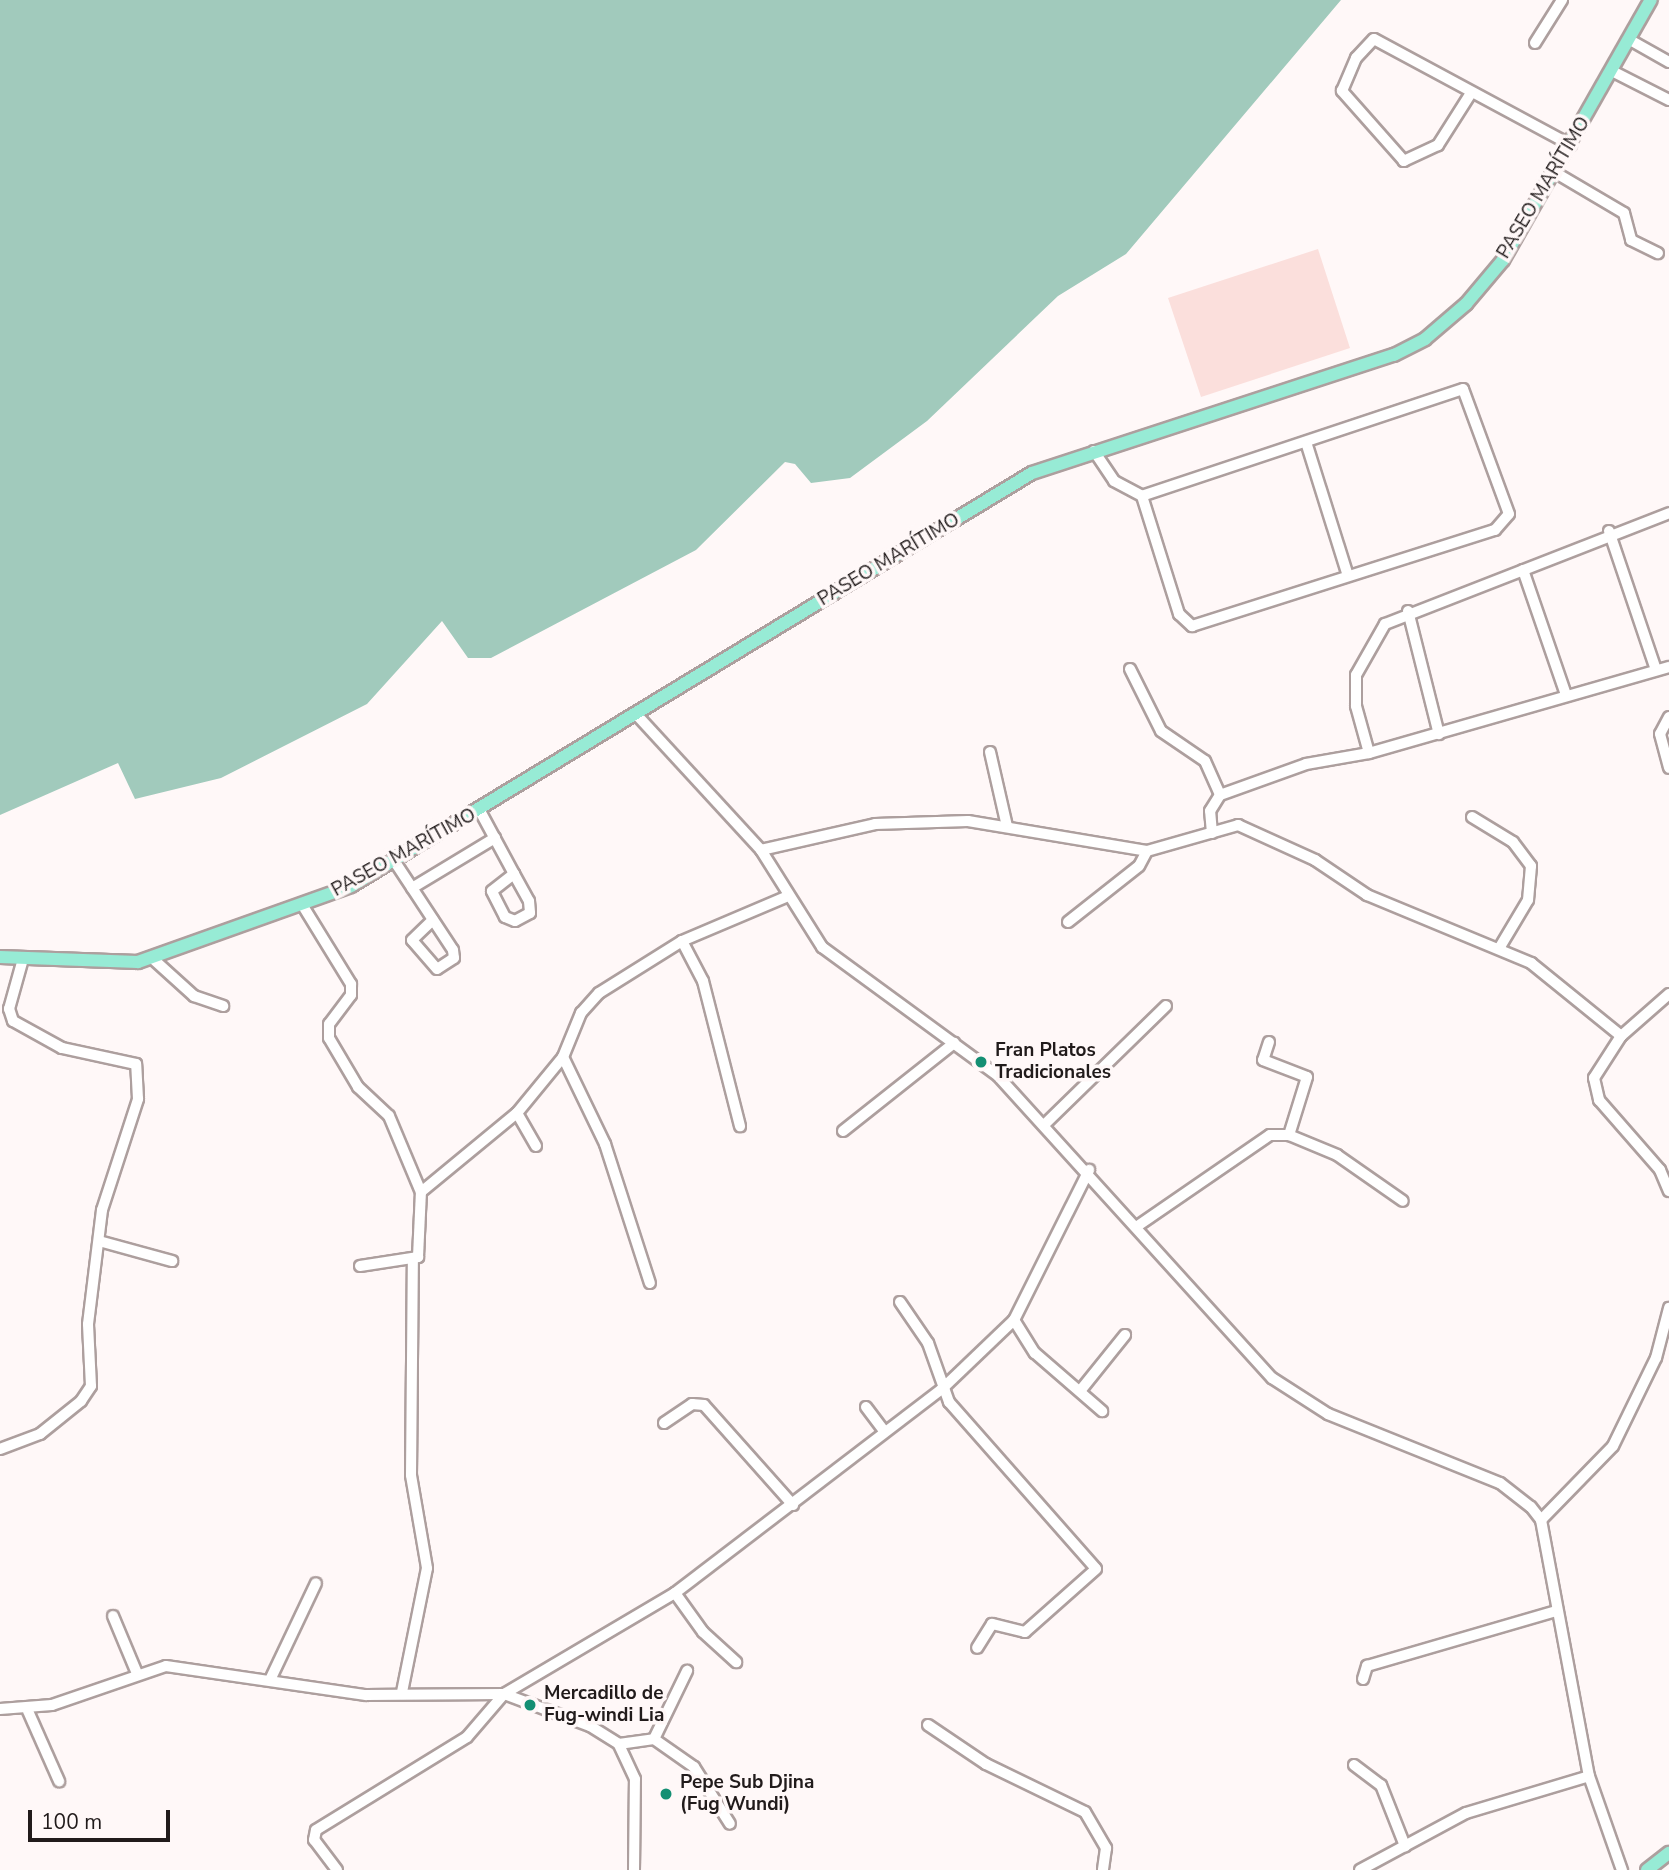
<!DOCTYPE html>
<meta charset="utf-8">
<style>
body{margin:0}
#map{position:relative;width:1669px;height:1870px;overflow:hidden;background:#fff8f8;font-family:"Nunito Sans",sans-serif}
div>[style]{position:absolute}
.green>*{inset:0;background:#fbdfdc}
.water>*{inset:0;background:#a1cabc}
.roads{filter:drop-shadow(2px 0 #ad9f9e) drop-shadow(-2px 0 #ad9f9e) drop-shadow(0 2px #ad9f9e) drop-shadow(0 -2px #ad9f9e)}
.minor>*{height:10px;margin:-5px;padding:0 5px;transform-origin:5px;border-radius:5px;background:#fff}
.major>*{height:12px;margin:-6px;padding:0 6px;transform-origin:6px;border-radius:6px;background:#97ebd5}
.dots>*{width:19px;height:19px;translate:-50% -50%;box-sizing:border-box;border:4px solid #fff8f8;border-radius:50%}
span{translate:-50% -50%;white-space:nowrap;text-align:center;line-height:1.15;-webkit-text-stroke:7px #fff8f8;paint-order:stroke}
.street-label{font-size:19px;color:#211b1b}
.poi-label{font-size:19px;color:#211b1b;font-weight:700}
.left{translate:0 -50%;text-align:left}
.scale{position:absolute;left:28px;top:1810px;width:142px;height:32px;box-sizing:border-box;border:4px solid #211b1b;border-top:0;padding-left:9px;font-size:21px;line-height:24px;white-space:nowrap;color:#211b1b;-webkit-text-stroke:5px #fff8f8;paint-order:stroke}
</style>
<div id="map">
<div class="green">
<i style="clip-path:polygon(1318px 249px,1350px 348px,1201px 397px,1168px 298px)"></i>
</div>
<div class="water">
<i style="clip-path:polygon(0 0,1341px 0,1126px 254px,1058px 296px,927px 421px,850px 478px,811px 483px,795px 464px,785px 462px,696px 550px,491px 658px,468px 658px,442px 621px,367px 704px,221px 778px,135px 799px,118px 763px,0 815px)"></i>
</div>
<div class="roads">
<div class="minor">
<i style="left:1630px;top:40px;width:45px;rotate:29.4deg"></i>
<i style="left:1535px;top:43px;width:51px;rotate:-57.9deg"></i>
<i style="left:1612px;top:71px;width:64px;rotate:27deg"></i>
<i style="left:1471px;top:93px;width:62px;rotate:122.4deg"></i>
<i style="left:1438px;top:145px;width:38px;rotate:155deg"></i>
<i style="left:1404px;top:161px;width:94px;rotate:-131.5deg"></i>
<i style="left:1342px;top:91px;width:36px;rotate:-67deg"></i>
<i style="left:1356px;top:58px;width:26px;rotate:-47deg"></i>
<i style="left:1374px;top:39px;width:224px;rotate:28.3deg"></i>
<i style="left:1556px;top:173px;width:79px;rotate:30.5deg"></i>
<i style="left:1624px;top:213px;width:28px;rotate:75deg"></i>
<i style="left:1631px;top:240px;width:30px;rotate:26deg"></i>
<i style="left:1306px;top:442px;width:140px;rotate:72.6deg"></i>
<i style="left:1094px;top:451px;width:36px;rotate:56deg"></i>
<i style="left:1114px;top:481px;width:32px;rotate:28deg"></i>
<i style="left:1142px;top:496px;width:124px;rotate:72.6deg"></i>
<i style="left:1179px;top:614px;width:18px;rotate:43deg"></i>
<i style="left:1192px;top:626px;width:318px;rotate:-17.6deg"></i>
<i style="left:1495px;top:530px;width:21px;rotate:-49deg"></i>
<i style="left:1509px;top:514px;width:133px;rotate:-110.2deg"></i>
<i style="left:1463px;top:389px;width:338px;rotate:161.6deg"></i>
<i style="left:1609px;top:531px;width:144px;rotate:71.3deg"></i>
<i style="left:1523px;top:570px;width:129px;rotate:71deg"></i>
<i style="left:1408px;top:611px;width:127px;rotate:75.9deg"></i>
<i style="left:1130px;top:669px;width:69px;rotate:63.4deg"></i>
<i style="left:1161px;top:731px;width:53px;rotate:34.3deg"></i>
<i style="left:1205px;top:761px;width:37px;rotate:66deg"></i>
<i style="left:636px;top:714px;width:185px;rotate:47.4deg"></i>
<i style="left:761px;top:850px;width:115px;rotate:57.8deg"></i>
<i style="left:822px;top:947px;width:218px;rotate:36.2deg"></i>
<i style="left:998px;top:1076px;width:408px;rotate:47.8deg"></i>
<i style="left:1272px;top:1378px;width:67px;rotate:32.7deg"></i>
<i style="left:1328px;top:1414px;width:185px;rotate:21.9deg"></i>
<i style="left:1500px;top:1483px;width:39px;rotate:38deg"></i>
<i style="left:1531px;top:1507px;width:16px;rotate:52deg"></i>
<i style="left:1541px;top:1520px;width:260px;rotate:79.4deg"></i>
<i style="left:1589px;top:1776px;width:100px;rotate:70.7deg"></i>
<i style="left:1669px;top:717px;width:19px;rotate:118deg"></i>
<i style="left:1660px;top:734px;width:35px;rotate:75deg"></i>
<i style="left:990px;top:752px;width:76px;rotate:77.1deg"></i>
<i style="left:1369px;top:753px;width:49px;rotate:-105.5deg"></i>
<i style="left:1356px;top:706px;width:31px;rotate:-90deg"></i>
<i style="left:1356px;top:675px;width:59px;rotate:-60.4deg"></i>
<i style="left:1385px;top:624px;width:305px;rotate:-21.3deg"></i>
<i style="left:480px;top:811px;width:72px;rotate:61.6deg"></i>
<i style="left:514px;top:874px;width:31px;rotate:61deg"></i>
<i style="left:529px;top:901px;width:12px;rotate:85deg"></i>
<i style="left:530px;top:913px;width:17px;rotate:152deg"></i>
<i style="left:515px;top:921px;width:11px;rotate:-158deg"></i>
<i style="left:505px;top:917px;width:29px;rotate:-117deg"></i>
<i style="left:492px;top:891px;width:28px;rotate:-38deg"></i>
<i style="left:1472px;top:817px;width:48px;rotate:31.4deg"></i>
<i style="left:1513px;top:842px;width:30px;rotate:53deg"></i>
<i style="left:1531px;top:866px;width:34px;rotate:95deg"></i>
<i style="left:1528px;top:900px;width:55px;rotate:120.8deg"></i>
<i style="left:1212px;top:833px;width:22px;rotate:-95deg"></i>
<i style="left:1210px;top:811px;width:19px;rotate:-58deg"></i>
<i style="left:1220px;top:795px;width:91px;rotate:-19.8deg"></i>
<i style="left:1306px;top:764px;width:64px;rotate:-9.9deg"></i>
<i style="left:1369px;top:753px;width:312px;rotate:-16deg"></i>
<i style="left:761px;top:850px;width:117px;rotate:-12.8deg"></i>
<i style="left:875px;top:824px;width:93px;rotate:-1.8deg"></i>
<i style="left:968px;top:821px;width:181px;rotate:9.5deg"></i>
<i style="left:1147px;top:851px;width:95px;rotate:-15.9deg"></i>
<i style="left:1238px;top:825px;width:85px;rotate:24.4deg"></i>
<i style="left:1315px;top:860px;width:63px;rotate:33.9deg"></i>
<i style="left:1367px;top:895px;width:178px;rotate:22.5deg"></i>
<i style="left:1531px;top:963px;width:116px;rotate:39deg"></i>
<i style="left:395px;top:862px;width:105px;rotate:56.6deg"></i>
<i style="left:453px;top:950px;width:8px;rotate:83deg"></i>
<i style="left:454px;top:958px;width:20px;rotate:147deg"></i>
<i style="left:437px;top:969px;width:38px;rotate:-131deg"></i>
<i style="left:412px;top:940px;width:29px;rotate:-44deg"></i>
<i style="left:412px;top:888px;width:97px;rotate:-31.1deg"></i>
<i style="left:303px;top:906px;width:92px;rotate:58.4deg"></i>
<i style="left:351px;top:984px;width:11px;rotate:90deg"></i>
<i style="left:351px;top:995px;width:36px;rotate:127deg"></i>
<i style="left:329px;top:1024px;width:14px;rotate:90deg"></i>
<i style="left:329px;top:1038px;width:57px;rotate:59.4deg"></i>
<i style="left:358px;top:1087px;width:42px;rotate:43.1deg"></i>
<i style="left:389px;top:1116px;width:82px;rotate:67.2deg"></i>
<i style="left:1068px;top:922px;width:90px;rotate:-38.3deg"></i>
<i style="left:1139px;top:866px;width:17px;rotate:-62deg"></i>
<i style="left:682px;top:941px;width:45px;rotate:62.3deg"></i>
<i style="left:703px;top:981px;width:150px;rotate:75.7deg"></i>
<i style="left:152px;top:958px;width:57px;rotate:42.1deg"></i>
<i style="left:194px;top:996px;width:31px;rotate:19deg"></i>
<i style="left:1669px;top:994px;width:64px;rotate:138.8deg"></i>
<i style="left:1621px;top:1036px;width:50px;rotate:122.7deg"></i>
<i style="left:1594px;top:1078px;width:23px;rotate:77deg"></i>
<i style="left:1599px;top:1100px;width:93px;rotate:48.9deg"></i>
<i style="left:1660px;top:1170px;width:23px;rotate:67deg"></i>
<i style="left:1269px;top:1042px;width:19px;rotate:108deg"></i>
<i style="left:1263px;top:1060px;width:47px;rotate:21.1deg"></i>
<i style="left:1307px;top:1077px;width:61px;rotate:107.2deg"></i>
<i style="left:563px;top:1057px;width:97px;rotate:64.2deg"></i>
<i style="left:605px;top:1144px;width:146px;rotate:72.1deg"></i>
<i style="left:517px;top:1113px;width:38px;rotate:60deg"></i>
<i style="left:1045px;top:1124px;width:169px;rotate:-44.3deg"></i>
<i style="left:843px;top:1131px;width:142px;rotate:-38.4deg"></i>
<i style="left:1139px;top:1225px;width:159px;rotate:-34.5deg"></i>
<i style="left:1270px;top:1135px;width:19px"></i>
<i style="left:1289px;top:1135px;width:52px;rotate:22.6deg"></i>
<i style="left:1337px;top:1155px;width:80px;rotate:34.9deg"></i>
<i style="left:99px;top:1241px;width:76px;rotate:15.3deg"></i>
<i style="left:360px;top:1266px;width:59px;rotate:-8.8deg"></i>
<i style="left:418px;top:1257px;width:65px;rotate:-87.4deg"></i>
<i style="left:421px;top:1192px;width:124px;rotate:-39.5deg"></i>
<i style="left:517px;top:1113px;width:72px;rotate:-50.6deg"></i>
<i style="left:563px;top:1057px;width:48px;rotate:-67.8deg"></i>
<i style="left:581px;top:1013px;width:27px;rotate:-48deg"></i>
<i style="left:599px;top:993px;width:98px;rotate:-32.1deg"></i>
<i style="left:682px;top:941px;width:115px;rotate:-23deg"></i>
<i style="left:900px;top:1302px;width:50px;rotate:55.7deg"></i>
<i style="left:928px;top:1343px;width:63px;rotate:70.4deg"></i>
<i style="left:949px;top:1402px;width:222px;rotate:48.6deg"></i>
<i style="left:1096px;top:1569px;width:95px;rotate:138.4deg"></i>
<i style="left:1025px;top:1632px;width:34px;rotate:-166deg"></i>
<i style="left:992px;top:1624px;width:28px;rotate:122deg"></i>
<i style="left:1014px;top:1320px;width:39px;rotate:58deg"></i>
<i style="left:1035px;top:1353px;width:89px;rotate:40.9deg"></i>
<i style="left:1080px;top:1391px;width:72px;rotate:-51.2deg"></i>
<i style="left:866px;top:1407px;width:31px;rotate:53deg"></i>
<i style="left:664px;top:1423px;width:34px;rotate:-34deg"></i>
<i style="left:692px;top:1404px;width:12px;rotate:5deg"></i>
<i style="left:704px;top:1405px;width:134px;rotate:48.3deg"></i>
<i style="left:0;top:1449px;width:43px;rotate:-20.6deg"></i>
<i style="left:40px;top:1434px;width:53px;rotate:-38.8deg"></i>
<i style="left:81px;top:1401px;width:18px;rotate:-56deg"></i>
<i style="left:91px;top:1386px;width:62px;rotate:-92.8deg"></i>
<i style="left:88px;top:1324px;width:115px;rotate:-83deg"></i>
<i style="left:102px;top:1210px;width:117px;rotate:-72deg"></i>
<i style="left:138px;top:1099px;width:35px;rotate:-93deg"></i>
<i style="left:136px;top:1064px;width:76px;rotate:-167.8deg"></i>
<i style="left:62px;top:1048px;width:56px;rotate:-151.1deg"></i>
<i style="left:13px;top:1021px;width:13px;rotate:-108deg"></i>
<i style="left:9px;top:1009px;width:52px;rotate:-74.4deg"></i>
<i style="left:1541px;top:1520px;width:103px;rotate:-45.8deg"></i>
<i style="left:1613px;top:1446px;width:98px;rotate:-64deg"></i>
<i style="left:1656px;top:1358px;width:52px;rotate:-75.4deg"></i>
<i style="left:675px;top:1593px;width:48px;rotate:54.3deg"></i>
<i style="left:703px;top:1632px;width:45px;rotate:42.3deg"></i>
<i style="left:113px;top:1616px;width:60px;rotate:67.3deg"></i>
<i style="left:1363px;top:1679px;width:14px;rotate:-73deg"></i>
<i style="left:1367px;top:1666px;width:197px;rotate:-16.2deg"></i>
<i style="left:270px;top:1680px;width:107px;rotate:-64.6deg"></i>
<i style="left:402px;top:1692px;width:126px;rotate:-78.6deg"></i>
<i style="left:427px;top:1568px;width:94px;rotate:-99.8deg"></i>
<i style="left:411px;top:1475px;width:216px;rotate:-89.5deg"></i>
<i style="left:0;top:1709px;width:52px;rotate:-4.4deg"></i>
<i style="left:52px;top:1705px;width:120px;rotate:-18.9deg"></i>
<i style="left:166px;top:1666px;width:202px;rotate:8.3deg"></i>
<i style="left:366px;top:1695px;width:138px;rotate:-0.4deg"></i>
<i style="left:28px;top:1711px;width:77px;rotate:66.1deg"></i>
<i style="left:928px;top:1725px;width:70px;rotate:33.9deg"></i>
<i style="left:986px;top:1764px;width:110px;rotate:25.9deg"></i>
<i style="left:1085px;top:1812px;width:42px;rotate:59.7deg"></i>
<i style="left:1106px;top:1848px;width:22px;rotate:98deg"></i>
<i style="left:654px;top:1739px;width:76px;rotate:-64.1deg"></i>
<i style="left:619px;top:1744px;width:35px;rotate:-8deg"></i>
<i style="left:654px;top:1739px;width:49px;rotate:35deg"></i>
<i style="left:694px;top:1767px;width:67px;rotate:57.7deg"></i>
<i style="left:1354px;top:1765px;width:34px;rotate:37deg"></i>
<i style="left:1381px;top:1785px;width:66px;rotate:68.5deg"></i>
<i style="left:337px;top:1870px;width:38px;rotate:-127deg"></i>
<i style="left:314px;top:1840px;width:10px;rotate:-79deg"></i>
<i style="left:316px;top:1830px;width:177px;rotate:-31.6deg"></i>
<i style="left:467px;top:1737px;width:57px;rotate:-49.3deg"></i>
<i style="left:634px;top:1870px;width:91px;rotate:-89.4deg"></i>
<i style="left:635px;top:1779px;width:38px;rotate:-115deg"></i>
<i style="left:619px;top:1744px;width:34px;rotate:-148deg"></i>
<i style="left:590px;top:1726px;width:92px;rotate:-159.6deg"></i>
<i style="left:504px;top:1694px;width:199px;rotate:-30.6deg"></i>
<i style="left:675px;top:1593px;width:336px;rotate:-37.4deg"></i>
<i style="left:942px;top:1389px;width:100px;rotate:-43.8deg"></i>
<i style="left:1014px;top:1320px;width:168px;rotate:-63.4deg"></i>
<i style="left:1360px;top:1870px;width:120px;rotate:-28.3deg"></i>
<i style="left:1466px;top:1813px;width:128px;rotate:-16.7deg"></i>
</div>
<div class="major">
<i style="left:0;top:957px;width:138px;rotate:2.1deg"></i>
<i style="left:138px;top:962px;width:226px;rotate:-19.6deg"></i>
<i style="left:351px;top:886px;width:796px;rotate:-31.24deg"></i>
<i style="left:1032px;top:473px;width:381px;rotate:-18.1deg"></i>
<i style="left:1394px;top:355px;width:35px;rotate:-27deg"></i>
<i style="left:1425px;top:339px;width:54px;rotate:-40.5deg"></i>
<i style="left:1466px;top:304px;width:57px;rotate:-49.9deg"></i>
<i style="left:1503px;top:260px;width:299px;rotate:-60.4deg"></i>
<i style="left:1647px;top:1870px;width:28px;rotate:-38deg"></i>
</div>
</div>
<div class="dots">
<i style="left:981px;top:1062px;background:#148f73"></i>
<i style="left:530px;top:1705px;background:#148f73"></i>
<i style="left:666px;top:1794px;background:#148f73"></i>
</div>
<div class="street-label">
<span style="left:1544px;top:188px;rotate:-59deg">PASEO MARÍTIMO</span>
<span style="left:889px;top:560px;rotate:-31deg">PASEO MARÍTIMO</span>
<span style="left:404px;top:853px;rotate:-29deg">PASEO MARÍTIMO</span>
</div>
<div class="poi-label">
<span class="left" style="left:995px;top:1062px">Fran Platos<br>Tradicionales</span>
<span class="left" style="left:544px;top:1705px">Mercadillo de<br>Fug-windi Lia</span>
<span class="left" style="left:680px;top:1794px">Pepe Sub Djina<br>(Fug Wundi)</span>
</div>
<div class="scale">100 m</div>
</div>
